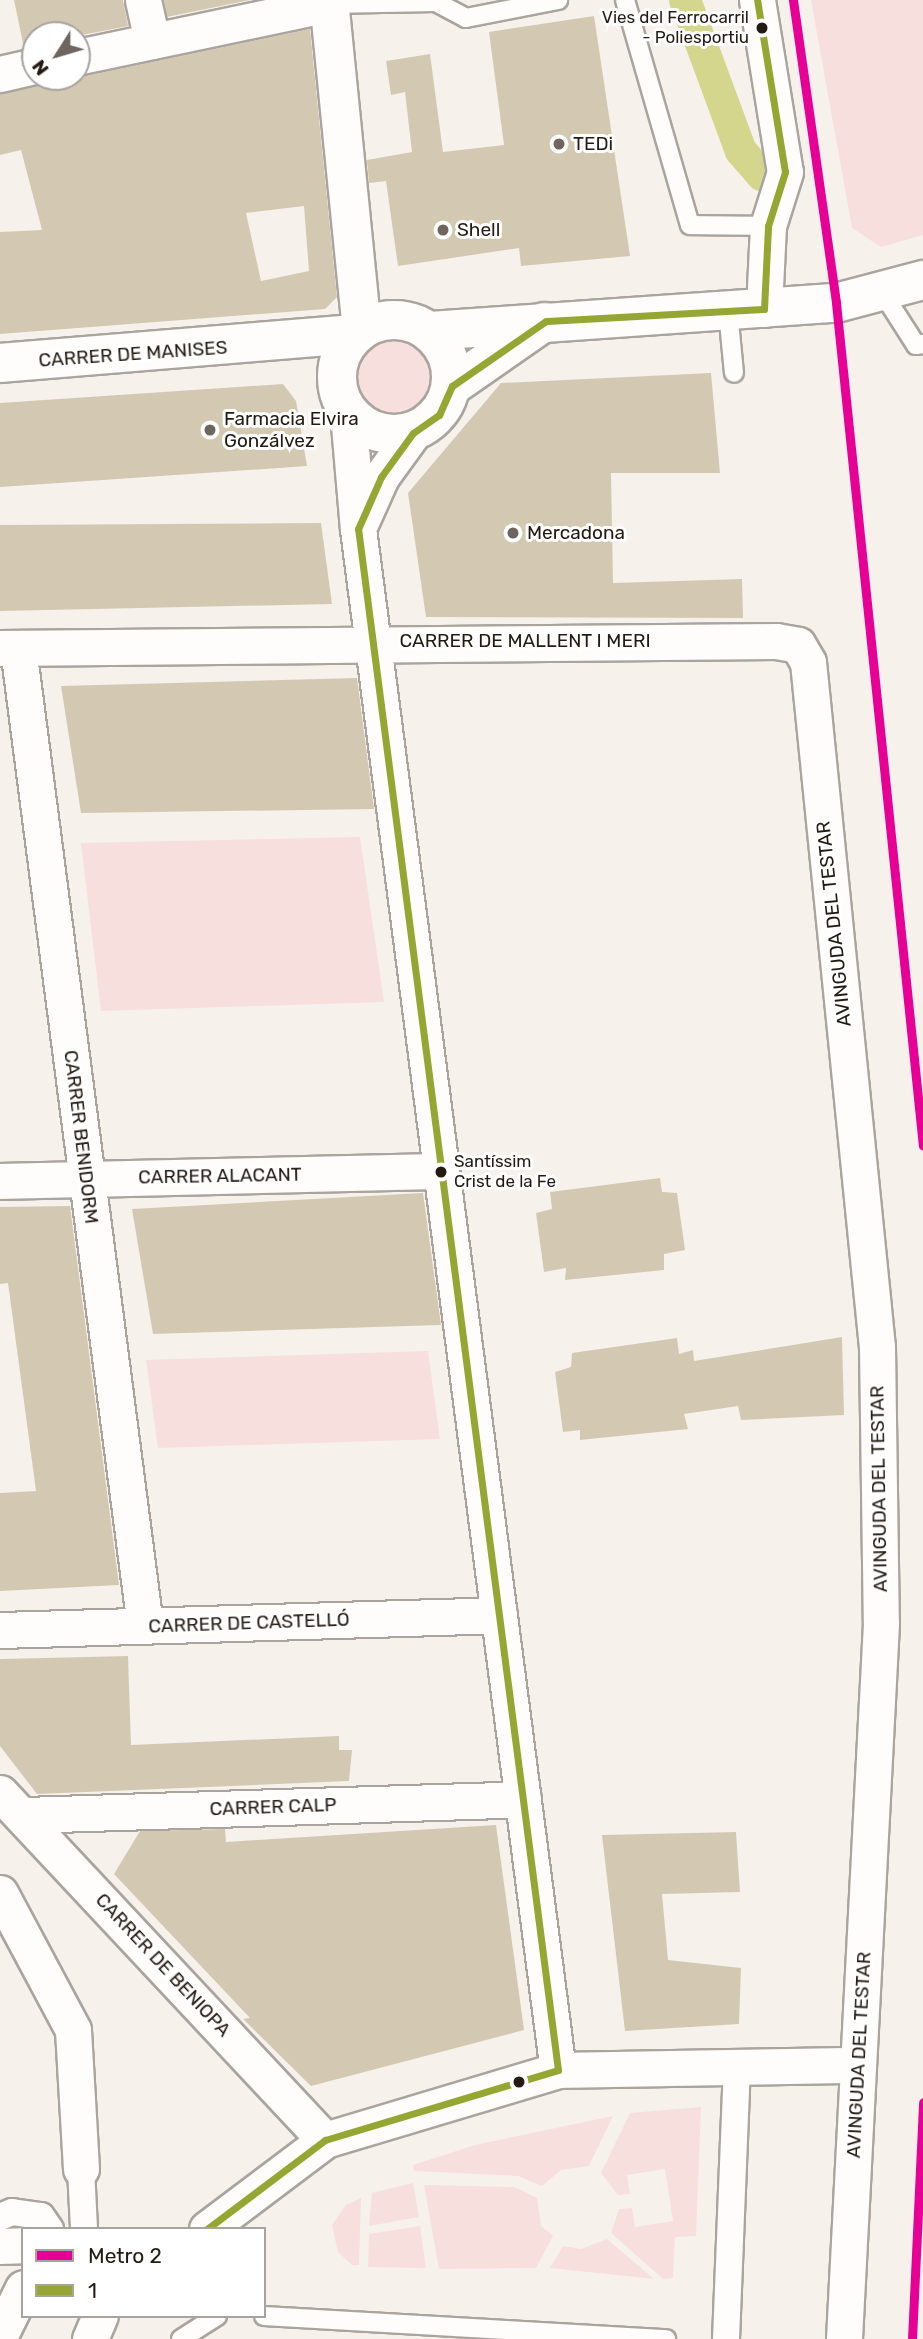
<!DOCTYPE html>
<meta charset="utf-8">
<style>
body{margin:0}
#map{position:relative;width:923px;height:2339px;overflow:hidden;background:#f7f1ec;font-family:Rubik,sans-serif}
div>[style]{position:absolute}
.green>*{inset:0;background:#f7dfde}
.round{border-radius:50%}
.canal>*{height:32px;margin:-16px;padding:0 16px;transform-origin:16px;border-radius:16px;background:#d5d68d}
.building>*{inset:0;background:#d3c9b3}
.roads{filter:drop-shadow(2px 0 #aba49e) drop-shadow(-2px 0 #aba49e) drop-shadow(0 2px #aba49e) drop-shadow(0 -2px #aba49e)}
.service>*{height:18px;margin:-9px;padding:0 9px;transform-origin:9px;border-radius:9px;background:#fefdfc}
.pedestrian>*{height:26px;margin:-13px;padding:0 13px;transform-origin:13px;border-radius:13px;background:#fefdfc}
.minor>*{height:35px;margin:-17.5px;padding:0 17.5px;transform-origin:17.5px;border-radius:17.5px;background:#fefdfc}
.tertiary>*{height:38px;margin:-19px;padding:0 19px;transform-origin:19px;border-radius:19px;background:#fefdfc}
.tertiary>.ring{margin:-19px;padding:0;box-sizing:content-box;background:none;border:38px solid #fefdfc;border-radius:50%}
.bus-1>*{height:7px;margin:-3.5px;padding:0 3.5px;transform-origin:3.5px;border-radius:3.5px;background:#95a732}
.metro-1>*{height:9px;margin:-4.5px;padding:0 4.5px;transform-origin:4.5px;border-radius:4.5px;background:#e70095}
.dots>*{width:19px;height:19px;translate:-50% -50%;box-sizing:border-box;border:4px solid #fff;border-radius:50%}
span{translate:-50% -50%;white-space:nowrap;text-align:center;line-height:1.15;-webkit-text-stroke:6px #fff;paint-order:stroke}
.bus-label{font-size:17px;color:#231a12}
.right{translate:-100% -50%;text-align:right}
.left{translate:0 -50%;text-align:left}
.poi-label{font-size:19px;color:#231a12}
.street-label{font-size:19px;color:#231a12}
.legend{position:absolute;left:21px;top:2227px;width:245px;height:91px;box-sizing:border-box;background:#fff;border:2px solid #a7a3a0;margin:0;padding:9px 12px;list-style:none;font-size:21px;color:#231a12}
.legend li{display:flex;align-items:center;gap:14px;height:35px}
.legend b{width:35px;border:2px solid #a7a3a0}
.north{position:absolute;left:21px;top:21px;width:70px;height:70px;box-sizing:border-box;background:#fff;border:2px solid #a7a3a0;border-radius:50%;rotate:233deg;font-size:19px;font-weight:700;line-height:28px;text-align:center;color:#231a12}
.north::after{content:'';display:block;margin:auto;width:24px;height:32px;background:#6d655e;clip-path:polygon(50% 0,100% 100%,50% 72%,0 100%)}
</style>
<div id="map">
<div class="green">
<i style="clip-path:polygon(811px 0,923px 0,923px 235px,881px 247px,852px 228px)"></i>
<i class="round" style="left:356px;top:338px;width:78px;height:78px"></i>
<i style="clip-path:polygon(360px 837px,384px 1002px,101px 1011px,81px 843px)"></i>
<i style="clip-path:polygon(428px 1351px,440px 1439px,158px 1448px,146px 1360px)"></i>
<i style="clip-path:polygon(701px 2107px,696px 2236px,675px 2237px,673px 2278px,663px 2279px,611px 2233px,619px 2209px,632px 2208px,635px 2227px,673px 2221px,665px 2169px,627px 2175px,630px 2194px,618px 2195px,601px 2173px,630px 2113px)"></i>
<i style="clip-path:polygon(613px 2116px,589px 2166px,561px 2170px,542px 2186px,518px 2176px,414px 2171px,413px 2165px,475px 2145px)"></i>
<i style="clip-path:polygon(413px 2183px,419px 2217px,369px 2226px,372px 2193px)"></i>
<i style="clip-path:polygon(424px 2185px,514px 2187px,537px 2198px,541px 2226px,553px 2236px,536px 2268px,439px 2269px)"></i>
<i style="clip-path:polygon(361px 2198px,359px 2265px,352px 2265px,338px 2252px,332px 2225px,346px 2205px)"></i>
<i style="clip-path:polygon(420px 2226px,426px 2268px,368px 2267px,369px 2234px)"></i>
<i style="clip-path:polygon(607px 2239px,654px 2279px,550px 2268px,563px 2246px,581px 2249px)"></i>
</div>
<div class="canal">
<i style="left:685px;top:0;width:161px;rotate:69.7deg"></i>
<i style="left:741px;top:151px;width:32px;rotate:49deg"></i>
</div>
<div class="building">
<i style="clip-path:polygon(14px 0,123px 0,128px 26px,77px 36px,35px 35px,35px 46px,24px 48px)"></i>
<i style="clip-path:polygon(164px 0,250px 0,167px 17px)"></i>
<i style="clip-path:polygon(594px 16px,630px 256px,521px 266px,519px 248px,398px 266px,386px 181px,369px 183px,367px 160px,412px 152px,405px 92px,391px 95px,386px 61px,430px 54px,443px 152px,504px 145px,489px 32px)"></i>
<i style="clip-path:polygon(evenodd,310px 29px,337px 297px,325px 309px,0 334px,0 232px,42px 230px,21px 150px,0 155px,0 94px,39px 86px,51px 77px,81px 77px,310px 29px,304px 206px,309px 271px,261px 281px,246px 213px,304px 206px)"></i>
<i style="clip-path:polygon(711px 373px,720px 473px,611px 473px,613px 583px,742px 579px,743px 618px,426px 617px,408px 493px,501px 383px)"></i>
<i style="clip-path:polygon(283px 384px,296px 401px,307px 466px,0 487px,0 403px)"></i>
<i style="clip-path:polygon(321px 523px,332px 604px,0 611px,0 525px)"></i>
<i style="clip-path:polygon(357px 678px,374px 809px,81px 813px,61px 686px)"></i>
<i style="clip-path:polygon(660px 1178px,662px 1192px,677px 1193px,685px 1250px,664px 1254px,664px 1270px,565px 1280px,566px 1268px,544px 1272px,536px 1213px,552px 1209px,550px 1192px)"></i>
<i style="clip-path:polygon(423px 1193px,441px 1325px,153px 1334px,132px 1209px)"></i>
<i style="clip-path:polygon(70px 1206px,119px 1585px,0 1591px,0 1493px,36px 1491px,8px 1283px,0 1284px,0 1207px)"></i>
<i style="clip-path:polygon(842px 1337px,844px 1415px,741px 1420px,738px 1406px,684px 1414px,688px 1429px,580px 1440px,580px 1430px,563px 1432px,555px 1372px,571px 1367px,572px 1353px,677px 1338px,679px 1354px,693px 1350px,694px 1361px)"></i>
<i style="clip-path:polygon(128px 1656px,131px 1745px,339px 1736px,339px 1750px,352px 1750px,349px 1781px,37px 1794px,0 1746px,0 1659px)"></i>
<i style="clip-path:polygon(496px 1825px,524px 2030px,311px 2086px,243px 2019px,250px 2018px,114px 1874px,140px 1831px,225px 1829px,226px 1842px)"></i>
<i style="clip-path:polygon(736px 1832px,740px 1892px,662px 1894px,668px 1960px,741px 1968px,739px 2024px,625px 2031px,602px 1835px)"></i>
</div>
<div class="roads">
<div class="service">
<i style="left:625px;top:0;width:234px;rotate:73.9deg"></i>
<i style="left:690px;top:225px;width:78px;rotate:0.7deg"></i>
<i style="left:329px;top:4px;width:107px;rotate:-1.1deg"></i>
<i style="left:436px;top:2px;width:34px;rotate:28deg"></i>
<i style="left:466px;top:18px;width:94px;rotate:-11.1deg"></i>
<i style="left:882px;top:292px;width:63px;rotate:57.3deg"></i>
<i style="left:916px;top:345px;width:7px;rotate:-8deg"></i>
<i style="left:728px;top:311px;width:62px;rotate:84.5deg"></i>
<i style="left:264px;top:2316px;width:403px;rotate:3.3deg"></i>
<i style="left:181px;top:2339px;width:43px;rotate:-32.6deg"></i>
</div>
<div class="pedestrian">
<i style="left:81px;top:2169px;width:60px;rotate:87.1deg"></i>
<i style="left:0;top:2217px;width:13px;rotate:-23deg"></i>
<i style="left:12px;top:2212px;width:29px;rotate:8deg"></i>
<i style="left:41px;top:2216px;width:16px;rotate:55deg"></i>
<i style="left:726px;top:2339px;width:275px;rotate:-87.7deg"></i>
</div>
<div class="minor">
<i style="left:143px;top:0;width:42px;rotate:77.6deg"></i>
<i style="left:757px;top:0;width:174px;rotate:80.8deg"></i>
<i style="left:785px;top:172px;width:57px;rotate:107.5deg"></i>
<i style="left:768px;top:226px;width:83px;rotate:92.8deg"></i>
<i style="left:77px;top:57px;width:258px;rotate:-11.9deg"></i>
<i style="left:0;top:74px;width:36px;rotate:-13deg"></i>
<i style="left:348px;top:413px;width:116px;rotate:85.1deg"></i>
<i style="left:358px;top:529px;width:1554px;rotate:82.61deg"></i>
<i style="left:359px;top:526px;width:54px;rotate:-65.8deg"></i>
<i style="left:381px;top:477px;width:54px;rotate:-54deg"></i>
<i style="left:0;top:648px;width:776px;rotate:-0.52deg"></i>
<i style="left:776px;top:641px;width:22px;rotate:10deg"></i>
<i style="left:798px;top:645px;width:20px;rotate:60deg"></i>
<i style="left:808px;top:662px;width:688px;rotate:84.25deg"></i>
<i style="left:877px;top:1347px;width:276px;rotate:89.2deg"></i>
<i style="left:881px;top:1623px;width:717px;rotate:92.96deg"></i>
<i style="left:18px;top:648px;width:986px;rotate:82.6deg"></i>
<i style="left:0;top:1181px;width:441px;rotate:-1.3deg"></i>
<i style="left:0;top:1630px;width:499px;rotate:-1.7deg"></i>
<i style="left:0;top:1793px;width:475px;rotate:46.9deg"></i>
<i style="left:24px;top:1815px;width:499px;rotate:-1.8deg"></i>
<i style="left:0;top:1893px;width:155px;rotate:61.9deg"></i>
<i style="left:73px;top:2030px;width:139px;rotate:86.7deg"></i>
<i style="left:207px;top:2229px;width:148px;rotate:-37deg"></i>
<i style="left:325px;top:2140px;width:243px;rotate:-16.7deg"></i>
<i style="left:558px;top:2070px;width:300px;rotate:-1deg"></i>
<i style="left:0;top:2246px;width:23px;rotate:-2deg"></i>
<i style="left:0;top:2335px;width:52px;rotate:-63.9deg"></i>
<i style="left:90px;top:2339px;width:25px;rotate:-67deg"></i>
</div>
<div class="tertiary">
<i style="left:329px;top:0;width:331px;rotate:84.3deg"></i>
<i class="ring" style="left:337px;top:320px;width:76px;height:76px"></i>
<i style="left:431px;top:331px;width:406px;rotate:-4deg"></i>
<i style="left:836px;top:303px;width:90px;rotate:-14.8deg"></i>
<i style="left:0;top:363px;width:355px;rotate:-4.7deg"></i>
<i style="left:452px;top:386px;width:112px;rotate:-34.8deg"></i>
</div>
</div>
<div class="bus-1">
<i style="left:207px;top:2229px;width:148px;rotate:-37deg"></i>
<i style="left:325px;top:2140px;width:243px;rotate:-16.7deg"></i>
<i style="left:558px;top:2070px;width:1554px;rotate:-97.39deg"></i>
<i style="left:358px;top:529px;width:57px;rotate:-66.1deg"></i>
<i style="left:381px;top:477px;width:54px;rotate:-54deg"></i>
<i style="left:413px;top:433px;width:32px;rotate:-35deg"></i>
<i style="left:439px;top:415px;width:32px;rotate:-66deg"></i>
<i style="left:452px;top:386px;width:114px;rotate:-34.7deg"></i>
<i style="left:546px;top:321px;width:218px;rotate:-3.2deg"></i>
<i style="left:764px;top:309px;width:83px;rotate:-87.2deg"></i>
<i style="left:768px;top:226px;width:57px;rotate:-72.5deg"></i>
<i style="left:785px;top:172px;width:174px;rotate:-99.2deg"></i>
</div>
<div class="metro-1">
<i style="left:793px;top:0;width:306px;rotate:81.9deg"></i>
<i style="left:836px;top:303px;width:847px;rotate:84.11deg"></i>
<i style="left:912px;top:2339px;width:237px;rotate:-87.3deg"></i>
</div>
<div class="dots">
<i style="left:762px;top:28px;background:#231a12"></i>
<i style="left:559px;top:144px;background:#6d655e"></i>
<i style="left:443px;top:230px;background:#6d655e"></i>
<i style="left:210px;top:430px;background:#6d655e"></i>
<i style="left:513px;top:533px;background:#6d655e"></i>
<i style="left:441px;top:1172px;background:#231a12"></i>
<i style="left:519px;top:2082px;background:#231a12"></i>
</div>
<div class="bus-label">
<span class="right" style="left:749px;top:28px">Vies del Ferrocarril<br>- Poliesportiu</span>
<span class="left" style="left:454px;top:1172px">Santíssim<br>Crist de la Fe</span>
</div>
<div class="poi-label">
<span class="left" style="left:573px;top:144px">TEDi</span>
<span class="left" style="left:457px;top:230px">Shell</span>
<span class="left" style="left:224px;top:430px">Farmacia Elvira<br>Gonzálvez</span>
<span class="left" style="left:527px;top:533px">Mercadona</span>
</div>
<div class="street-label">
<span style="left:133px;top:354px;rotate:-4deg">CARRER DE MANISES</span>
<span style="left:525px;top:641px">CARRER DE MALLENT I MERI</span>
<span style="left:834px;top:924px;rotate:-96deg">AVINGUDA DEL TESTAR</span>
<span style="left:81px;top:1137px;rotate:83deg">CARRER BENIDORM</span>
<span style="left:220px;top:1176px;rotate:-1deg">CARRER ALACANT</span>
<span style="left:879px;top:1489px;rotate:-91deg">AVINGUDA DEL TESTAR</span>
<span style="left:249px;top:1623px;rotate:-2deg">CARRER DE CASTELLÓ</span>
<span style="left:273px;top:1807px;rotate:-2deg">CARRER CALP</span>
<span style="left:163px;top:1965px;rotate:47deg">CARRER DE BENIOPA</span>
<span style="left:859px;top:2055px;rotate:-87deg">AVINGUDA DEL TESTAR</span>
</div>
<ul class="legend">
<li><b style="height:9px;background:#e70095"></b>Metro 2</li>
<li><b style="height:9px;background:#95a732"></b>1</li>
</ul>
<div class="north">N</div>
</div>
